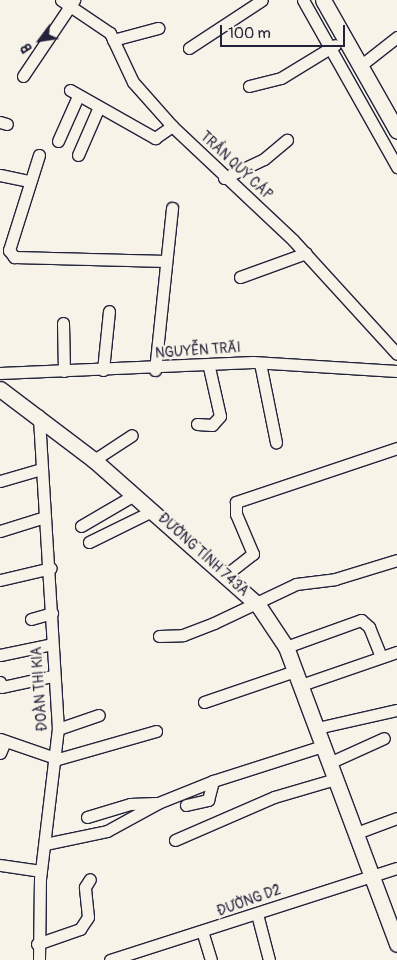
<!DOCTYPE html>
<meta charset="utf-8">
<style>
body{margin:0}
#map{position:relative;width:397px;height:960px;overflow:hidden;background:#f7f3e8;font-family:Pangolin,sans-serif}
div>[style]{position:absolute}
.roads{filter:drop-shadow(1px 0 #22223b) drop-shadow(-1px 0 #22223b) drop-shadow(0 1px #22223b) drop-shadow(0 -1px #22223b)}
.minor>*{height:11px;margin:-5.5px;padding:0 5.5px;transform-origin:5.5px;border-radius:5.5px;background:#f7f3e8}
.major>*{height:15px;margin:-7.5px;padding:0 7.5px;transform-origin:7.5px;border-radius:7.5px;background:#f7f3e8}
span{translate:-50% -50%;white-space:nowrap;text-align:center;line-height:1.15;-webkit-text-stroke:4.5px #f7f3e8;paint-order:stroke}
.street-label{font-size:14px;color:#22223b}
.north{position:absolute;left:15px;top:15px;width:50px;height:50px;-webkit-text-stroke:4px #f7f3e8;paint-order:stroke;rotate:239deg;font-size:14px;font-weight:700;line-height:20px;text-align:center;color:#22223b}
.north::after{content:'';display:block;margin:auto;width:18px;height:22px;background:#22223b;clip-path:polygon(50% 0,100% 100%,50% 72%,0 100%)}
.scale{position:absolute;left:220px;top:25px;width:125px;height:22px;box-sizing:border-box;border:2px solid #22223b;border-top:0;padding-left:6px;font-size:15px;line-height:18px;white-space:nowrap;color:#22223b;-webkit-text-stroke:4px #f7f3e8;paint-order:stroke}
</style>
<div id="map">
<div class="roads">
<div class="minor">
<i style="left:61px;top:0;width:59px;rotate:34deg"></i>
<i style="left:110px;top:33px;width:54px;rotate:64.9deg"></i>
<i style="left:133px;top:82px;width:59px;rotate:48.4deg"></i>
<i style="left:172px;top:126px;width:166px;rotate:43.3deg"></i>
<i style="left:293px;top:240px;width:154px;rotate:47.6deg"></i>
<i style="left:303px;top:0;width:192px;rotate:60.6deg"></i>
<i style="left:113px;top:40px;width:47px;rotate:-14.9deg"></i>
<i style="left:189px;top:48px;width:87px;rotate:-33.3deg"></i>
<i style="left:360px;top:66px;width:47px;rotate:-38.1deg"></i>
<i style="left:23px;top:76px;width:92px;rotate:-56.1deg"></i>
<i style="left:249px;top:86px;width:33px;rotate:-14deg"></i>
<i style="left:281px;top:78px;width:63px;rotate:-31.4deg"></i>
<i style="left:70px;top:90px;width:98px;rotate:29.5deg"></i>
<i style="left:155px;top:138px;width:21px;rotate:-35deg"></i>
<i style="left:0;top:122px;width:7px;rotate:16deg"></i>
<i style="left:58px;top:141px;width:49px;rotate:-66deg"></i>
<i style="left:39px;top:155px;width:100px;rotate:107.5deg"></i>
<i style="left:9px;top:250px;width:9px;rotate:54deg"></i>
<i style="left:14px;top:257px;width:152px;rotate:1.5deg"></i>
<i style="left:78px;top:155px;width:50px;rotate:-66.5deg"></i>
<i style="left:0;top:175px;width:30px;rotate:12deg"></i>
<i style="left:224px;top:178px;width:44px;rotate:-25.4deg"></i>
<i style="left:264px;top:159px;width:30px;rotate:-40deg"></i>
<i style="left:240px;top:277px;width:70px;rotate:-20deg"></i>
<i style="left:63px;top:323px;width:48px;rotate:88.8deg"></i>
<i style="left:260px;top:363px;width:81px;rotate:78.6deg"></i>
<i style="left:103px;top:370px;width:59px;rotate:-84.2deg"></i>
<i style="left:155px;top:370px;width:163px;rotate:-84deg"></i>
<i style="left:0;top:373px;width:253px;rotate:-2.5deg"></i>
<i style="left:253px;top:362px;width:144px;rotate:3.6deg"></i>
<i style="left:197px;top:424px;width:15px;rotate:4deg"></i>
<i style="left:212px;top:425px;width:12px;rotate:-48deg"></i>
<i style="left:220px;top:416px;width:50px;rotate:-102.7deg"></i>
<i style="left:94px;top:460px;width:45px;rotate:-33.3deg"></i>
<i style="left:0;top:481px;width:43px;rotate:-16.3deg"></i>
<i style="left:81px;top:526px;width:61px;rotate:-30.3deg"></i>
<i style="left:0;top:531px;width:47px;rotate:-17.3deg"></i>
<i style="left:89px;top:542px;width:70px;rotate:-26.2deg"></i>
<i style="left:227px;top:574px;width:33px;rotate:-38deg"></i>
<i style="left:253px;top:554px;width:43px;rotate:-113deg"></i>
<i style="left:236px;top:514px;width:12px;rotate:-90deg"></i>
<i style="left:236px;top:502px;width:170px;rotate:-18.5deg"></i>
<i style="left:0;top:580px;width:52px;rotate:-13.2deg"></i>
<i style="left:31px;top:619px;width:22px;rotate:-16deg"></i>
<i style="left:159px;top:636px;width:24px;rotate:-2deg"></i>
<i style="left:183px;top:635px;width:33px;rotate:-21deg"></i>
<i style="left:214px;top:623px;width:91px;rotate:-25.4deg"></i>
<i style="left:296px;top:584px;width:39px;rotate:-7deg"></i>
<i style="left:335px;top:579px;width:65px;rotate:-17deg"></i>
<i style="left:286px;top:647px;width:80px;rotate:-19.8deg"></i>
<i style="left:361px;top:620px;width:11px;rotate:41deg"></i>
<i style="left:369px;top:627px;width:32px;rotate:68deg"></i>
<i style="left:0;top:655px;width:53px;rotate:-11.9deg"></i>
<i style="left:0;top:682px;width:5px;rotate:68deg"></i>
<i style="left:2px;top:687px;width:51px;rotate:-12.4deg"></i>
<i style="left:301px;top:685px;width:102px;rotate:-19deg"></i>
<i style="left:204px;top:702px;width:96px;rotate:-18.8deg"></i>
<i style="left:317px;top:728px;width:82px;rotate:-12.7deg"></i>
<i style="left:58px;top:729px;width:43px;rotate:-18.9deg"></i>
<i style="left:0;top:739px;width:61px;rotate:19deg"></i>
<i style="left:58px;top:759px;width:102px;rotate:-15.9deg"></i>
<i style="left:0;top:753px;width:13px;rotate:-67deg"></i>
<i style="left:329px;top:763px;width:60px;rotate:-24.4deg"></i>
<i style="left:186px;top:805px;width:23px;rotate:-13deg"></i>
<i style="left:208px;top:800px;width:20px;rotate:-75deg"></i>
<i style="left:213px;top:781px;width:115px;rotate:-17.7deg"></i>
<i style="left:87px;top:817px;width:45px;rotate:-16.8deg"></i>
<i style="left:130px;top:804px;width:26px;rotate:-2deg"></i>
<i style="left:359px;top:832px;width:40px;rotate:-20.2deg"></i>
<i style="left:175px;top:840px;width:108px;rotate:-23.5deg"></i>
<i style="left:274px;top:797px;width:64px;rotate:-16.4deg"></i>
<i style="left:45px;top:844px;width:63px;rotate:-11.8deg"></i>
<i style="left:107px;top:831px;width:58px;rotate:-28.8deg"></i>
<i style="left:158px;top:803px;width:59px;rotate:-21.8deg"></i>
<i style="left:0;top:865px;width:41px;rotate:8.3deg"></i>
<i style="left:257px;top:914px;width:48px;rotate:75.4deg"></i>
<i style="left:203px;top:934px;width:27px;rotate:73deg"></i>
<i style="left:37px;top:944px;width:46px;rotate:-19.2deg"></i>
<i style="left:80px;top:929px;width:14px;rotate:-56deg"></i>
<i style="left:88px;top:917px;width:30px;rotate:-96deg"></i>
<i style="left:85px;top:887px;width:9px;rotate:-58deg"></i>
<i style="left:39px;top:960px;width:81px;rotate:-89.3deg"></i>
<i style="left:40px;top:879px;width:151px;rotate:-83.2deg"></i>
<i style="left:58px;top:729px;width:314px;rotate:-93.5deg"></i>
<i style="left:110px;top:960px;width:301px;rotate:-17.8deg"></i>
</div>
<div class="major">
<i style="left:323px;top:0;width:150px;rotate:60.5deg"></i>
<i style="left:0;top:389px;width:118px;rotate:37.1deg"></i>
<i style="left:94px;top:460px;width:219px;rotate:41.5deg"></i>
<i style="left:258px;top:605px;width:50px;rotate:56.3deg"></i>
<i style="left:286px;top:647px;width:317px;rotate:69.5deg"></i>
</div>
</div>
<div class="street-label">
<span style="left:236px;top:166px;rotate:43deg">TRẦN QUÝ CÁP</span>
<span style="left:198px;top:351px;rotate:-4deg">NGUYỄN TRÃI</span>
<span style="left:203px;top:555px;rotate:42deg">ĐƯỜNG TỈNH 743A</span>
<span style="left:40px;top:689px;rotate:-94deg">ĐOÀN THỊ KIA</span>
<span style="left:249px;top:901px;rotate:-20deg">ĐƯỜNG D2</span>
</div>
<div class="north">B</div>
<div class="scale">100 m</div>
</div>
